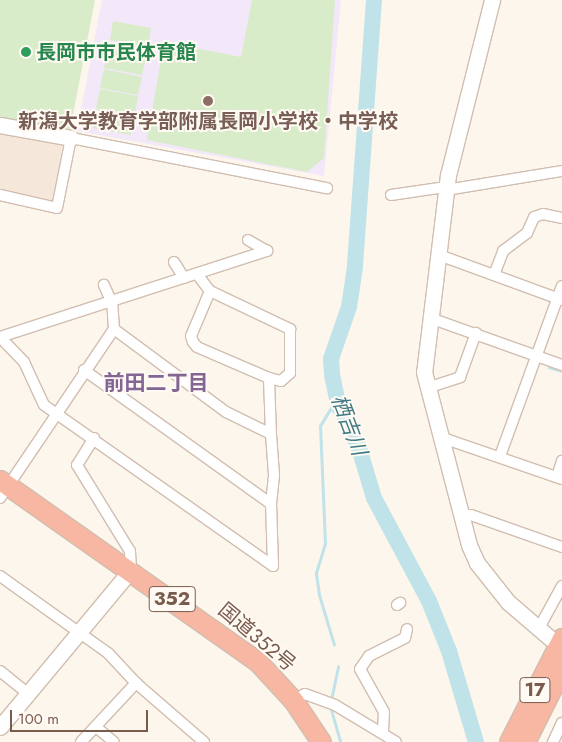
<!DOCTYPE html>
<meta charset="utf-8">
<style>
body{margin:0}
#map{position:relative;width:562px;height:742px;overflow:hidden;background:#fdf6ec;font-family:Jost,"Noto Sans JP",sans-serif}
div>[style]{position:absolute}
.residential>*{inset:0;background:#f5e8da}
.education>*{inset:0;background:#f3e8fa}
.green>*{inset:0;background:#d8ecc9}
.stream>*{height:2.5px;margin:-1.25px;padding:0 1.25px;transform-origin:1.25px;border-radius:1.25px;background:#bfe3e8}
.river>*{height:16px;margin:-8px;padding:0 8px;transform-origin:8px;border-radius:8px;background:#bfe3e8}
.roads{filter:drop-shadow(1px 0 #d1beb0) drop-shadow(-1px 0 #d1beb0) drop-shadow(0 1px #d1beb0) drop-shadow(0 -1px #d1beb0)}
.street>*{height:10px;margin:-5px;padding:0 5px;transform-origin:5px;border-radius:5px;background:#fff}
.secondary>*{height:15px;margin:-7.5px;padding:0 7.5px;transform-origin:7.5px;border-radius:7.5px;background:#fff}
.highway>*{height:19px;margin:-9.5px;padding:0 9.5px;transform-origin:9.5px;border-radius:9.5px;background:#f7b7a3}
.dots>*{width:14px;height:14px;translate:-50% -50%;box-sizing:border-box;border:2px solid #fffaf3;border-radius:50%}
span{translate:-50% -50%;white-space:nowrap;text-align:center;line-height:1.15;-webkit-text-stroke:4px #fffaf3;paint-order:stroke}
.shield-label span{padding:1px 4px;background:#fffaf3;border:1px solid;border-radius:4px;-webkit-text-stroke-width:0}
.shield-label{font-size:19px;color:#7a5c4d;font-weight:700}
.leisure-label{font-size:20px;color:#27864d;font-weight:700}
.left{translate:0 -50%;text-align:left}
.education-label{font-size:20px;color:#785e54;font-weight:700}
.street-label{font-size:20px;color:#7a5c4d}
.neighbourhood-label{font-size:21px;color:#846695;font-weight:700}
.water-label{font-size:21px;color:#437c86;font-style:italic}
.scale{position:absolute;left:10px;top:710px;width:138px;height:22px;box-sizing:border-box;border:2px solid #7a5c4d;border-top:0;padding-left:6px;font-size:15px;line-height:18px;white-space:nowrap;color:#7a5c4d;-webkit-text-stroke:4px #fffaf3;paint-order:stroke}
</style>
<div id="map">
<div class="residential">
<i style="clip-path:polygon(0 130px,63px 142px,53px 202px,0 192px)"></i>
</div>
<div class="education">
<i style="clip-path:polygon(102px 0,341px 0,324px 176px,77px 131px)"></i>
</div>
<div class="green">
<i style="clip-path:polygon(0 0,95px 0,70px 130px,0 117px)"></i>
<i style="clip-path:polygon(252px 0,335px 0,324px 158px,307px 172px,147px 140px,164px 42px,241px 57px)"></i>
<i style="clip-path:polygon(113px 21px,151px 28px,148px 47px,110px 40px)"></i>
<i style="clip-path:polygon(108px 49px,146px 57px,142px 75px,104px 68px)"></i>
<i style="clip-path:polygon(104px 69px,142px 77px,138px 95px,100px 88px)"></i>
<i style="clip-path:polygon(100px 89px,138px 96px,135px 115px,96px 108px)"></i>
<i style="clip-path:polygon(96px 109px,135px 116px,131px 135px,93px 128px)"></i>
</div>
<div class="stream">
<i style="left:549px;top:367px;width:14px;rotate:17deg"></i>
<i style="left:334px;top:645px;width:52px;rotate:-106.7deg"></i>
<i style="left:319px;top:595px;width:22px;rotate:-98deg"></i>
<i style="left:316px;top:573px;width:30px;rotate:-73deg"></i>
<i style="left:325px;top:544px;width:118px;rotate:-92.4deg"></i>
<i style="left:320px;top:426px;width:35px;rotate:-59deg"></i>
<i style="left:331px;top:700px;width:34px;rotate:-78deg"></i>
<i style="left:331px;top:708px;width:35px;rotate:74deg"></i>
</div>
<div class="river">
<i style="left:374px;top:0;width:268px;rotate:94.1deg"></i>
<i style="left:355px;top:267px;width:40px;rotate:98.5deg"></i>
<i style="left:349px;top:307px;width:55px;rotate:109.1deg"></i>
<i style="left:331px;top:359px;width:16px;rotate:86deg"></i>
<i style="left:332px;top:375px;width:33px;rotate:78deg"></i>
<i style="left:339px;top:407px;width:46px;rotate:64deg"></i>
<i style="left:359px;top:448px;width:52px;rotate:73.3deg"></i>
<i style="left:374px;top:498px;width:117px;rotate:61.9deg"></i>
<i style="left:429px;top:601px;width:54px;rotate:68.2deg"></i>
<i style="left:449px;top:651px;width:95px;rotate:73.5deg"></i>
</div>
<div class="roads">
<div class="street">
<i style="left:446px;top:190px;width:118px;rotate:-9.3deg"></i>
<i style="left:0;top:195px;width:58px;rotate:12.8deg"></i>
<i style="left:57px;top:208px;width:71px;rotate:-78.7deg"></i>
<i style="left:71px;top:138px;width:261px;rotate:11.1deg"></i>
<i style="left:391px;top:195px;width:56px;rotate:-8.3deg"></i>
<i style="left:248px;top:240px;width:22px;rotate:30deg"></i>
<i style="left:439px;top:255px;width:131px;rotate:20.1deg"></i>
<i style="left:174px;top:262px;width:19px;rotate:58deg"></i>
<i style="left:197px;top:274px;width:21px;rotate:53deg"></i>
<i style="left:210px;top:291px;width:49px;rotate:112.9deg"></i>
<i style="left:191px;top:336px;width:6px;rotate:72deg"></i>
<i style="left:193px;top:342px;width:6px;rotate:51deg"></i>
<i style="left:197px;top:347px;width:78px;rotate:23.3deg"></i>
<i style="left:269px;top:378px;width:56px;rotate:88deg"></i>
<i style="left:494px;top:275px;width:26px;rotate:-69deg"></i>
<i style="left:503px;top:251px;width:30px;rotate:-37deg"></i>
<i style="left:527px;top:233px;width:17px;rotate:-66deg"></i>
<i style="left:534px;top:217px;width:9px;rotate:-18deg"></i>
<i style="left:543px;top:214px;width:19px;rotate:12deg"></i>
<i style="left:210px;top:291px;width:89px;rotate:25.4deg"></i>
<i style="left:290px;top:329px;width:44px;rotate:90deg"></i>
<i style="left:290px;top:373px;width:12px;rotate:138deg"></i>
<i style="left:281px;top:381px;width:12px;rotate:-166deg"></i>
<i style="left:430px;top:318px;width:140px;rotate:19.6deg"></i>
<i style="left:0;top:337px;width:35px;rotate:46deg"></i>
<i style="left:24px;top:362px;width:47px;rotate:65.1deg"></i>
<i style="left:44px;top:405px;width:280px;rotate:35.1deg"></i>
<i style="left:273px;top:566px;width:62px;rotate:-91.8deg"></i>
<i style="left:271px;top:504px;width:29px;rotate:-84deg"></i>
<i style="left:274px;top:475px;width:41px;rotate:-94.2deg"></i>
<i style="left:271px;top:434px;width:50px;rotate:-153.9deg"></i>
<i style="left:226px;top:412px;width:139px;rotate:-143.5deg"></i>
<i style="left:0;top:337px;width:281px;rotate:-17.9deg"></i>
<i style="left:84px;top:370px;width:230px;rotate:35.6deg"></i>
<i style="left:427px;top:388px;width:35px;rotate:-18deg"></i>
<i style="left:460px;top:377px;width:47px;rotate:-70deg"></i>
<i style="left:440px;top:437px;width:129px;rotate:19deg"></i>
<i style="left:94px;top:438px;width:32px;rotate:122deg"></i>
<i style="left:77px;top:465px;width:101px;rotate:58.4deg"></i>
<i style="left:130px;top:551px;width:19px;rotate:87deg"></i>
<i style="left:500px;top:456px;width:181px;rotate:-70deg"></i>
<i style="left:557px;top:477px;width:17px;rotate:-73deg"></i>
<i style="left:0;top:498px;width:204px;rotate:-56deg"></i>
<i style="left:114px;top:329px;width:26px;rotate:-94deg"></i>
<i style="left:112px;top:303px;width:20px;rotate:-114deg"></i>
<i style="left:462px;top:515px;width:9px"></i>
<i style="left:471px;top:515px;width:96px;rotate:19.4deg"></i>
<i style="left:0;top:576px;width:133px;rotate:35.5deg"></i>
<i style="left:108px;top:653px;width:41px;rotate:47deg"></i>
<i style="left:136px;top:683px;width:90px;rotate:40.9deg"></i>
<i style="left:397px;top:605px;width:4px;rotate:-34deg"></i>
<i style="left:539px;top:628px;width:48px;rotate:-61.3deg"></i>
<i style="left:0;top:671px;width:36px;rotate:39deg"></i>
<i style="left:293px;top:700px;width:13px;rotate:-27deg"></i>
<i style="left:305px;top:694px;width:32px;rotate:20deg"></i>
<i style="left:335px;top:705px;width:71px;rotate:31.2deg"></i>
<i style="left:96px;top:727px;width:23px;rotate:40deg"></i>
<i style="left:383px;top:731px;width:19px;rotate:-87deg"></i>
<i style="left:384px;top:712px;width:49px;rotate:-119.2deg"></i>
<i style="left:360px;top:669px;width:16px;rotate:-55deg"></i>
<i style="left:369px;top:656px;width:40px;rotate:-26.6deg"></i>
<i style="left:405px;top:638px;width:9px;rotate:-77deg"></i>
<i style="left:81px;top:742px;width:81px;rotate:-47deg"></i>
<i style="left:553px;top:742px;width:21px;rotate:-65deg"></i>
</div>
<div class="secondary">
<i style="left:492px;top:0;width:180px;rotate:104.1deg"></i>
<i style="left:448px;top:175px;width:198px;rotate:96.9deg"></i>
<i style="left:424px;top:372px;width:179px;rotate:75.4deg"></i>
<i style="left:469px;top:545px;width:20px;rotate:66deg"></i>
<i style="left:477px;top:563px;width:50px;rotate:51.5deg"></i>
<i style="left:508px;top:602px;width:57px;rotate:40.7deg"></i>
<i style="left:0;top:125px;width:72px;rotate:10.4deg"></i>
<i style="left:0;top:727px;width:204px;rotate:-50.2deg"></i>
</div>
<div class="highway">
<i style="left:0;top:480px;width:314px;rotate:35.2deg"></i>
<i style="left:257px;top:661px;width:53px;rotate:47.3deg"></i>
<i style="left:293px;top:700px;width:50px;rotate:56.3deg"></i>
<i style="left:509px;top:742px;width:117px;rotate:-63deg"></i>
<i style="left:525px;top:742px;width:83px;rotate:-63.4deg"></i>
</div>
</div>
<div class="dots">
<i style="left:26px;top:52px;background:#2e9e5b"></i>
<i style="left:208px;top:101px;background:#8d6e63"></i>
</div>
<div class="shield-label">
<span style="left:172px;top:599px">352</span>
<span style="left:535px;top:690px">17</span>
</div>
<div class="leisure-label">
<span class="left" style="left:36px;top:52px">長岡市市民体育館</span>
</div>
<div class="education-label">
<span style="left:208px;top:121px">新潟大学教育学部附属長岡小学校・中学校</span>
</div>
<div class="street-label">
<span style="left:257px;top:637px;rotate:40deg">国道352号</span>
</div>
<div class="neighbourhood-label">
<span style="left:156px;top:383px">前田二丁目</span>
</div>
<div class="water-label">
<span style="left:349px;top:425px;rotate:69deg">栖吉川</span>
</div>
<div class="scale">100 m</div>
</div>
